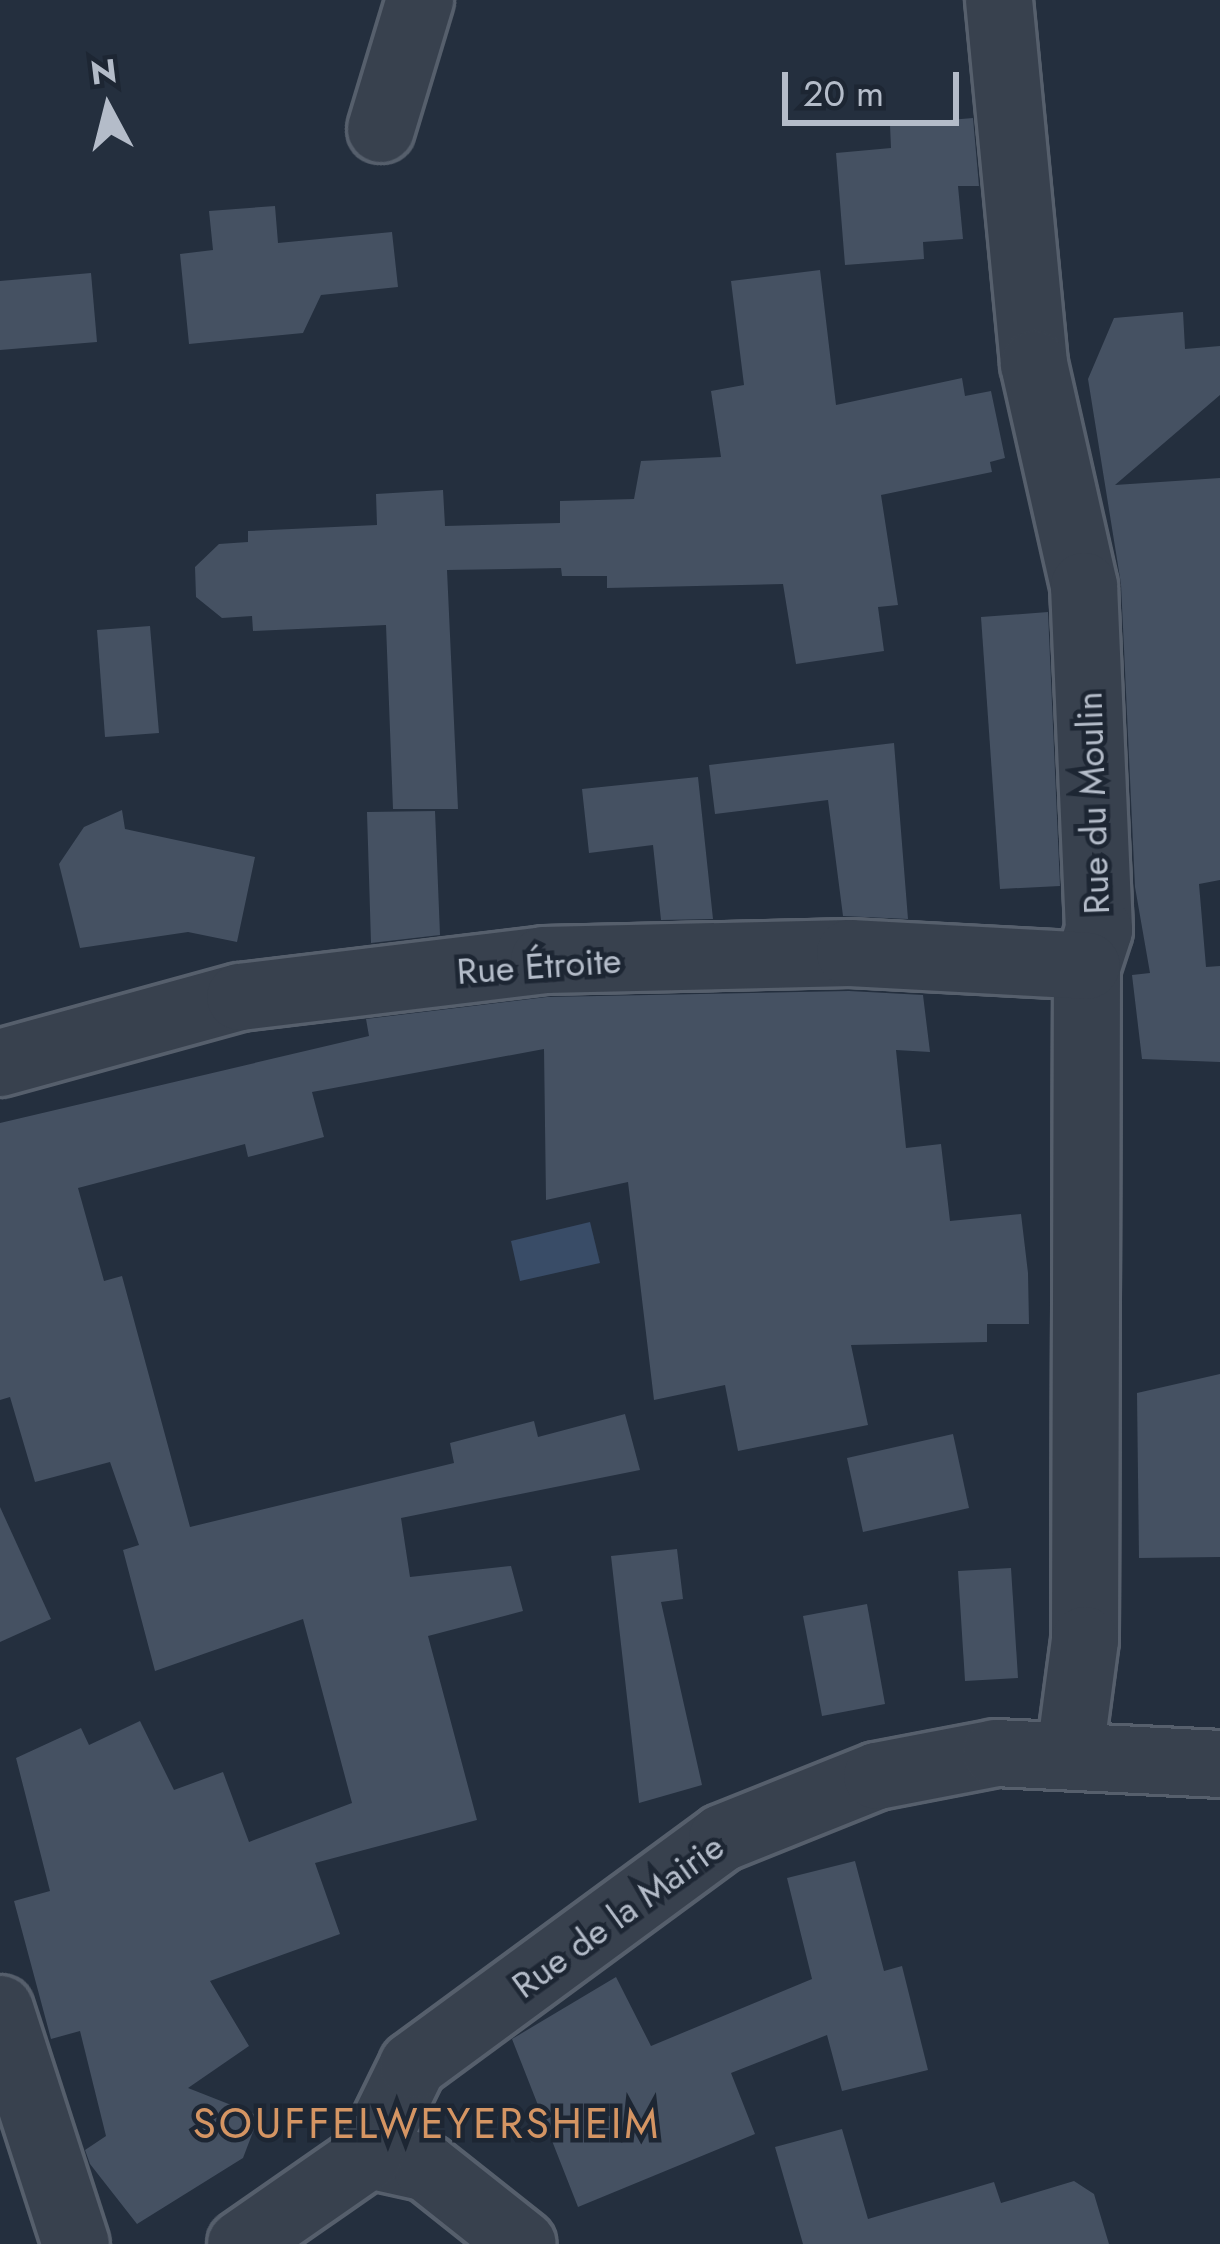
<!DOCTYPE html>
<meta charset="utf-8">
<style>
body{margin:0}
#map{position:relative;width:1220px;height:2244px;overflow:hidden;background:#242f3e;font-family:Jost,sans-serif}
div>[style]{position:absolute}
.water>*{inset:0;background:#394c67}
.building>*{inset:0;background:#455162}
.roads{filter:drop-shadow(3px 0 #565f6c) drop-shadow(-3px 0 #565f6c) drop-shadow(0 3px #565f6c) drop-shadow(0 -3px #565f6c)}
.minor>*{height:66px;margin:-33px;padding:0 33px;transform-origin:33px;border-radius:33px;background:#38414e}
span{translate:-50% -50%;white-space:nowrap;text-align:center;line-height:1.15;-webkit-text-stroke:9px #1d2633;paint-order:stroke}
.street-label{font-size:36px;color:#b4bcc9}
.quarter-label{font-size:42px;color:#d59563;letter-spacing:3px}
.north{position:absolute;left:48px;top:48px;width:120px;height:120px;-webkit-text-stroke:9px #1d2633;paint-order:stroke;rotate:353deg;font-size:33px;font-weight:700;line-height:48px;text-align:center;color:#b4bcc9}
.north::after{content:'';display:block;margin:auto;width:42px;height:54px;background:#b4bcc9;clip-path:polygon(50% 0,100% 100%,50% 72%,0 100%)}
.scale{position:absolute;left:782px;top:72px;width:177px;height:54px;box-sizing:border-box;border:6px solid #b4bcc9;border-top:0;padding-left:15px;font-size:36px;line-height:42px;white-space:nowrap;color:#b4bcc9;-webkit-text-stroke:9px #1d2633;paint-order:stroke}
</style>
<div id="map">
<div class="water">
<i style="clip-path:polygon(590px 1222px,600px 1263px,520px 1281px,511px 1241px)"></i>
</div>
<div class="building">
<i style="clip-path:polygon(973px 118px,979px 186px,958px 186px,963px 239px,923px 242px,924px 259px,845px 265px,836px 153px,891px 148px,890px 125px)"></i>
<i style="clip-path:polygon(275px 206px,278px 243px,392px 232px,398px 287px,321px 295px,303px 333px,189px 344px,180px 254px,213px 250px,209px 211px)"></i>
<i style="clip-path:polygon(820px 270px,836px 405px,962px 378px,965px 396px,991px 391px,1005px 458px,990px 462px,992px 472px,881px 495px,898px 605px,878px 607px,884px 651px,796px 664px,783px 584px,607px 588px,607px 576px,562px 576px,561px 568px,447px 570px,458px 809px,393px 809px,386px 625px,253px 631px,252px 616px,222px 618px,196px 597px,195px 567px,219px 544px,248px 542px,248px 531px,377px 525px,376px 494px,443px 490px,445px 526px,560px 523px,560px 501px,634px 499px,641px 461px,721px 457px,711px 391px,744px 385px,731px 281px)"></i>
<i style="clip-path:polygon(91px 273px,97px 342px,0 350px,0 281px)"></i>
<i style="clip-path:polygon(1183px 312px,1185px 349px,1220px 346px,1220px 395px,1115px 485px,1220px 478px,1220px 880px,1199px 884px,1206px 967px,1220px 966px,1220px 1062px,1142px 1059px,1132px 975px,1150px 973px,1135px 887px,1121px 584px,1088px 379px,1114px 318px)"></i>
<i style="clip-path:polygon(1048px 612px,1060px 886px,1000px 889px,981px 617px)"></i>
<i style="clip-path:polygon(150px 626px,159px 733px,105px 737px,97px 630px)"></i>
<i style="clip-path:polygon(894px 743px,908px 919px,843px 916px,828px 800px,715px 814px,709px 765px)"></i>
<i style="clip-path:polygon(698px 777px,713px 919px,661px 920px,653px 845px,589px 853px,582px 789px)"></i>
<i style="clip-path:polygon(122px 810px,125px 829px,255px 857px,237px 942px,188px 932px,80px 948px,59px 864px,84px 827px)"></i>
<i style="clip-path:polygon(435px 811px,440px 935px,371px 943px,367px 812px)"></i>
<i style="clip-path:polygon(849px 991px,923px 995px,930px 1052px,896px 1050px,906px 1148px,941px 1144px,950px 1221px,1021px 1214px,1028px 1273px,1029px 1324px,987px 1324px,987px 1342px,851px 1345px,868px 1425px,738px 1451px,725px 1385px,654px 1400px,628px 1182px,546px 1200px,544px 1049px,312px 1092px,324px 1137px,248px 1157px,245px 1144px,78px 1188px,104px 1281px,122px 1276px,190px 1527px,454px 1463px,450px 1443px,534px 1421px,538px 1437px,625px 1414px,640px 1470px,401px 1518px,410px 1577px,511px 1566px,523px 1611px,428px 1636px,477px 1820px,315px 1863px,340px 1934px,210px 1981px,249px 2046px,188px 2088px,259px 2116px,243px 2158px,137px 2224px,90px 2164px,85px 2150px,106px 2136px,80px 2031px,51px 2039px,14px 1901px,50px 1891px,16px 1758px,81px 1728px,89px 1745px,140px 1721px,174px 1790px,223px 1772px,249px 1842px,352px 1803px,303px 1619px,155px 1671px,123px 1550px,139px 1545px,110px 1462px,35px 1482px,10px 1397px,0 1400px,0 1123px,369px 1036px,366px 1019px,547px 997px)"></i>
<i style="clip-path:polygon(1220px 1374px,1220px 1557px,1139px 1558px,1137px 1393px)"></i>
<i style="clip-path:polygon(953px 1434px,969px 1508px,863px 1532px,847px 1458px)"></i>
<i style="clip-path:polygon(0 1507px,51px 1619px,0 1642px)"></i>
<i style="clip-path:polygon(677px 1549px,683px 1599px,661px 1602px,702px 1785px,639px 1803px,611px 1556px)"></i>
<i style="clip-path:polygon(1011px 1568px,1018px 1678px,965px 1681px,958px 1571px)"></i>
<i style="clip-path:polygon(867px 1604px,885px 1704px,822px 1716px,803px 1616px)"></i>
<i style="clip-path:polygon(855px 1861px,884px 1971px,902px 1966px,928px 2070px,842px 2091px,827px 2035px,731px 2073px,755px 2134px,578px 2207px,512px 2039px,616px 1977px,651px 2046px,812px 1979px,787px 1878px)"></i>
<i style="clip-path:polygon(842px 2129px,868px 2219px,994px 2182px,1001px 2203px,1074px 2181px,1094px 2194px,1109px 2244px,803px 2244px,775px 2147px)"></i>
</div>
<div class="roads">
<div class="minor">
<i style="left:999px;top:0;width:366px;rotate:84.5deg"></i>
<i style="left:1034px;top:364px;width:228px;rotate:77.3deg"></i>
<i style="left:1084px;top:586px;width:344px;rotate:87.5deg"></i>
<i style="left:1099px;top:930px;width:38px;rotate:108deg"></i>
<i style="left:1087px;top:966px;width:674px;rotate:90.17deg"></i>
<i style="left:1085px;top:1640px;width:114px;rotate:97.6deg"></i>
<i style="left:381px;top:129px;width:135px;rotate:-73.2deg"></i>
<i style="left:0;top:1063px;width:249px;rotate:-15.4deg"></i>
<i style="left:240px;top:997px;width:306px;rotate:-6.9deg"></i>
<i style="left:544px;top:960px;width:306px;rotate:-1.3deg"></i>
<i style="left:850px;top:953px;width:237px;rotate:3.1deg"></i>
<i style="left:0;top:2009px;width:247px;rotate:72.1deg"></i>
<i style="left:369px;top:2155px;width:100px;rotate:-63.9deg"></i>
<i style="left:413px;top:2065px;width:383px;rotate:-36.3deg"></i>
<i style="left:722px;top:1838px;width:167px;rotate:-21.8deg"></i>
<i style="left:877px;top:1776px;width:121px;rotate:-10.9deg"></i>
<i style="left:996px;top:1753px;width:224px;rotate:2.8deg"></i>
<i style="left:369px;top:2155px;width:59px;rotate:12.6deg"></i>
<i style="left:427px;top:2168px;width:122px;rotate:38.4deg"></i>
<i style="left:241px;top:2244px;width:156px;rotate:-34.8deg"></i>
</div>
</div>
<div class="street-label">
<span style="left:1093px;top:803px;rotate:-92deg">Rue du Moulin</span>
<span style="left:539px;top:966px;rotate:-4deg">Rue Étroite</span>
<span style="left:618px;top:1916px;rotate:-36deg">Rue de la Mairie</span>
</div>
<div class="quarter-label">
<span style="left:427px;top:2124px">SOUFFELWEYERSHEIM</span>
</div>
<div class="north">N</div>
<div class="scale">20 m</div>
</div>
